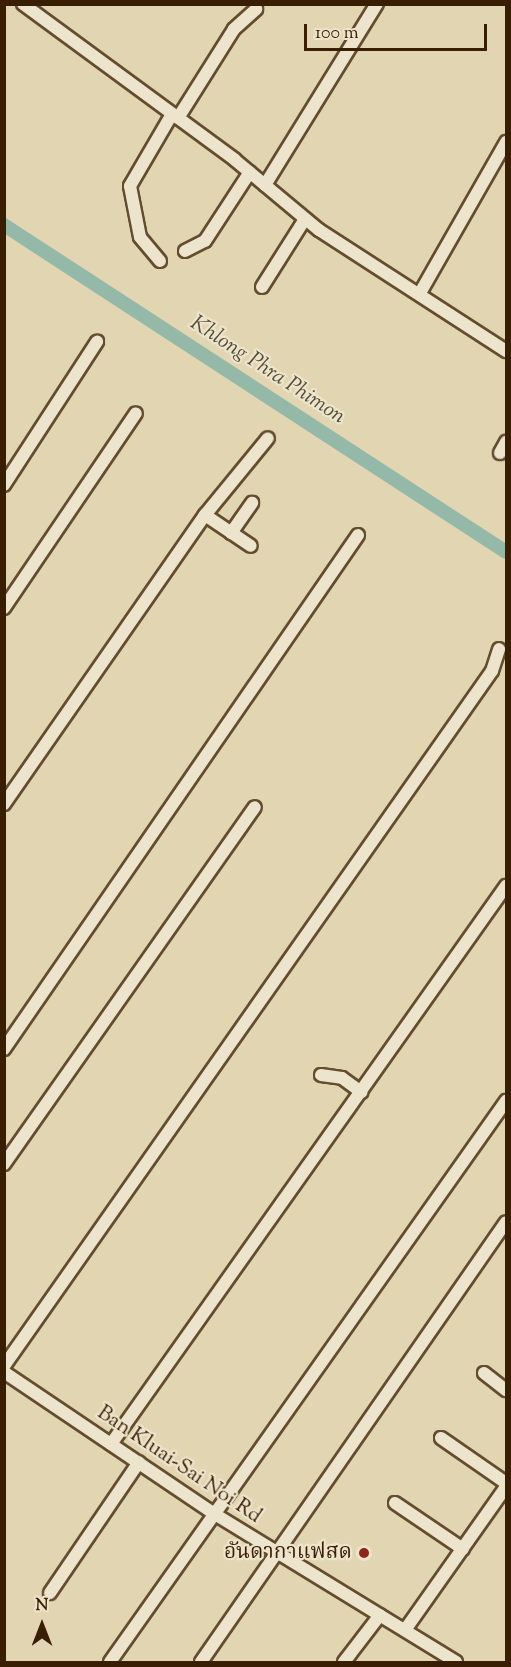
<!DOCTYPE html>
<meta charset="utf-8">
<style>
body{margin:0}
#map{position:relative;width:511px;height:1667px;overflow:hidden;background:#e2d5b1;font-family:"Sorts Mill Goudy","Noto Serif Thai",serif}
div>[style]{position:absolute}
.canal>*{height:14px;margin:-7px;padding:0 7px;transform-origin:7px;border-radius:7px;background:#95b9a9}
.roads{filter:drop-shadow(2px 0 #644c2e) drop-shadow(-2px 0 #644c2e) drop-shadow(0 2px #644c2e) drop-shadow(0 -2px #644c2e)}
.minor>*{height:12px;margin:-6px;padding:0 6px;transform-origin:6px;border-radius:6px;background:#ece4cc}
.dots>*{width:16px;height:16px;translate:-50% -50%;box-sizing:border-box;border:3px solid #ece4cc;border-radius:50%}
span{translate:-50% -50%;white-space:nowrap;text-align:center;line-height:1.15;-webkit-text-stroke:4.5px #ece4cc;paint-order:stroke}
.street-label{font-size:21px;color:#3a1e03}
.poi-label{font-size:21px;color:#3a1e03}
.right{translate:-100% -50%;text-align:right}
.water-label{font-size:22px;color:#554c35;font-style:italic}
.frame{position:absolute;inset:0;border:6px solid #3a1e03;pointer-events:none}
.north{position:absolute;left:12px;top:1595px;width:60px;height:60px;-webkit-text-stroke:4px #ece4cc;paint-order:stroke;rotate:0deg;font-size:16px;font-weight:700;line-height:24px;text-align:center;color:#3a1e03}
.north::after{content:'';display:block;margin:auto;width:21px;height:27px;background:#3a1e03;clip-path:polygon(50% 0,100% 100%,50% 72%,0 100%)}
.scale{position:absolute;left:304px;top:24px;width:183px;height:27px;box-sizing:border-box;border:3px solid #3a1e03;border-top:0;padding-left:8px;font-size:18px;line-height:21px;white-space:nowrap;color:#3a1e03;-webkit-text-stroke:4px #ece4cc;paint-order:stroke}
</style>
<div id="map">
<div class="canal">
<i style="left:4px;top:225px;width:599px;rotate:33.08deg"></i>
</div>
<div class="roads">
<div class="minor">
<i style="left:23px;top:4px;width:263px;rotate:36.3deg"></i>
<i style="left:235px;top:160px;width:109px;rotate:39.8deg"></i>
<i style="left:319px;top:230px;width:223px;rotate:32.9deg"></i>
<i style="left:178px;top:118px;width:105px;rotate:-57.8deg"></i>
<i style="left:234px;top:29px;width:30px;rotate:-42deg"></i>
<i style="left:265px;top:185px;width:213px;rotate:-58.3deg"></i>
<i style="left:185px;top:251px;width:22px;rotate:-27deg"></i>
<i style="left:205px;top:241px;width:82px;rotate:-56.9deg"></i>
<i style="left:160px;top:261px;width:31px;rotate:-130deg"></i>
<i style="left:140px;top:237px;width:52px;rotate:-101.1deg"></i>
<i style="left:130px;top:186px;width:83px;rotate:-59.7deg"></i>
<i style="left:262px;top:287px;width:80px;rotate:-57.7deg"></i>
<i style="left:420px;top:293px;width:174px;rotate:-60.3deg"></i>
<i style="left:500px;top:453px;width:13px;rotate:-61deg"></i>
<i style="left:4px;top:485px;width:171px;rotate:-57deg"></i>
<i style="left:205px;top:515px;width:55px;rotate:34deg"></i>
<i style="left:231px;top:533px;width:37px;rotate:-55deg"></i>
<i style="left:4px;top:608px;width:235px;rotate:-55.9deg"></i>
<i style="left:4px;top:804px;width:352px;rotate:-55.2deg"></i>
<i style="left:205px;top:515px;width:99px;rotate:-50.7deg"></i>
<i style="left:4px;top:1049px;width:624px;rotate:-55.44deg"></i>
<i style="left:321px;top:1075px;width:21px;rotate:8deg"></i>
<i style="left:342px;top:1078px;width:24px;rotate:36deg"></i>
<i style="left:4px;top:1164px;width:436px;rotate:-54.9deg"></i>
<i style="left:4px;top:1366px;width:849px;rotate:-54.93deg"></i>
<i style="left:492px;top:671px;width:23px;rotate:-72deg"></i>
<i style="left:4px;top:1372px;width:252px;rotate:34deg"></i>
<i style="left:213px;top:1513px;width:285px;rotate:31.5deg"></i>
<i style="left:484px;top:1373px;width:28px;rotate:38deg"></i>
<i style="left:441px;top:1438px;width:79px;rotate:34.7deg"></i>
<i style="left:111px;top:1444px;width:684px;rotate:-54.71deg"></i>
<i style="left:395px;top:1503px;width:82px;rotate:34.1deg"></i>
<i style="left:50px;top:1593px;width:158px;rotate:-55.8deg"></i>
<i style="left:405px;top:1630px;width:175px;rotate:-54.8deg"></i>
<i style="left:110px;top:1662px;width:687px;rotate:-54.78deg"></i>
<i style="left:201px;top:1662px;width:535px;rotate:-55.27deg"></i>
<i style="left:344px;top:1662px;width:59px;rotate:-52.5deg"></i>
</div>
</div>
<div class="dots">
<i style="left:364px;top:1553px;background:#8f2418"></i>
</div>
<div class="street-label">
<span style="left:179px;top:1465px;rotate:34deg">Ban Kluai-Sai Noi Rd</span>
</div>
<div class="poi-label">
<span class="right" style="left:352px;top:1553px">อันดากาแฟสด</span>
</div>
<div class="water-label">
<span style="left:267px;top:371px;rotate:33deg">Khlong Phra Phimon</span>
</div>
<div class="frame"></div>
<div class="north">N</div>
<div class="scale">100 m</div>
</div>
